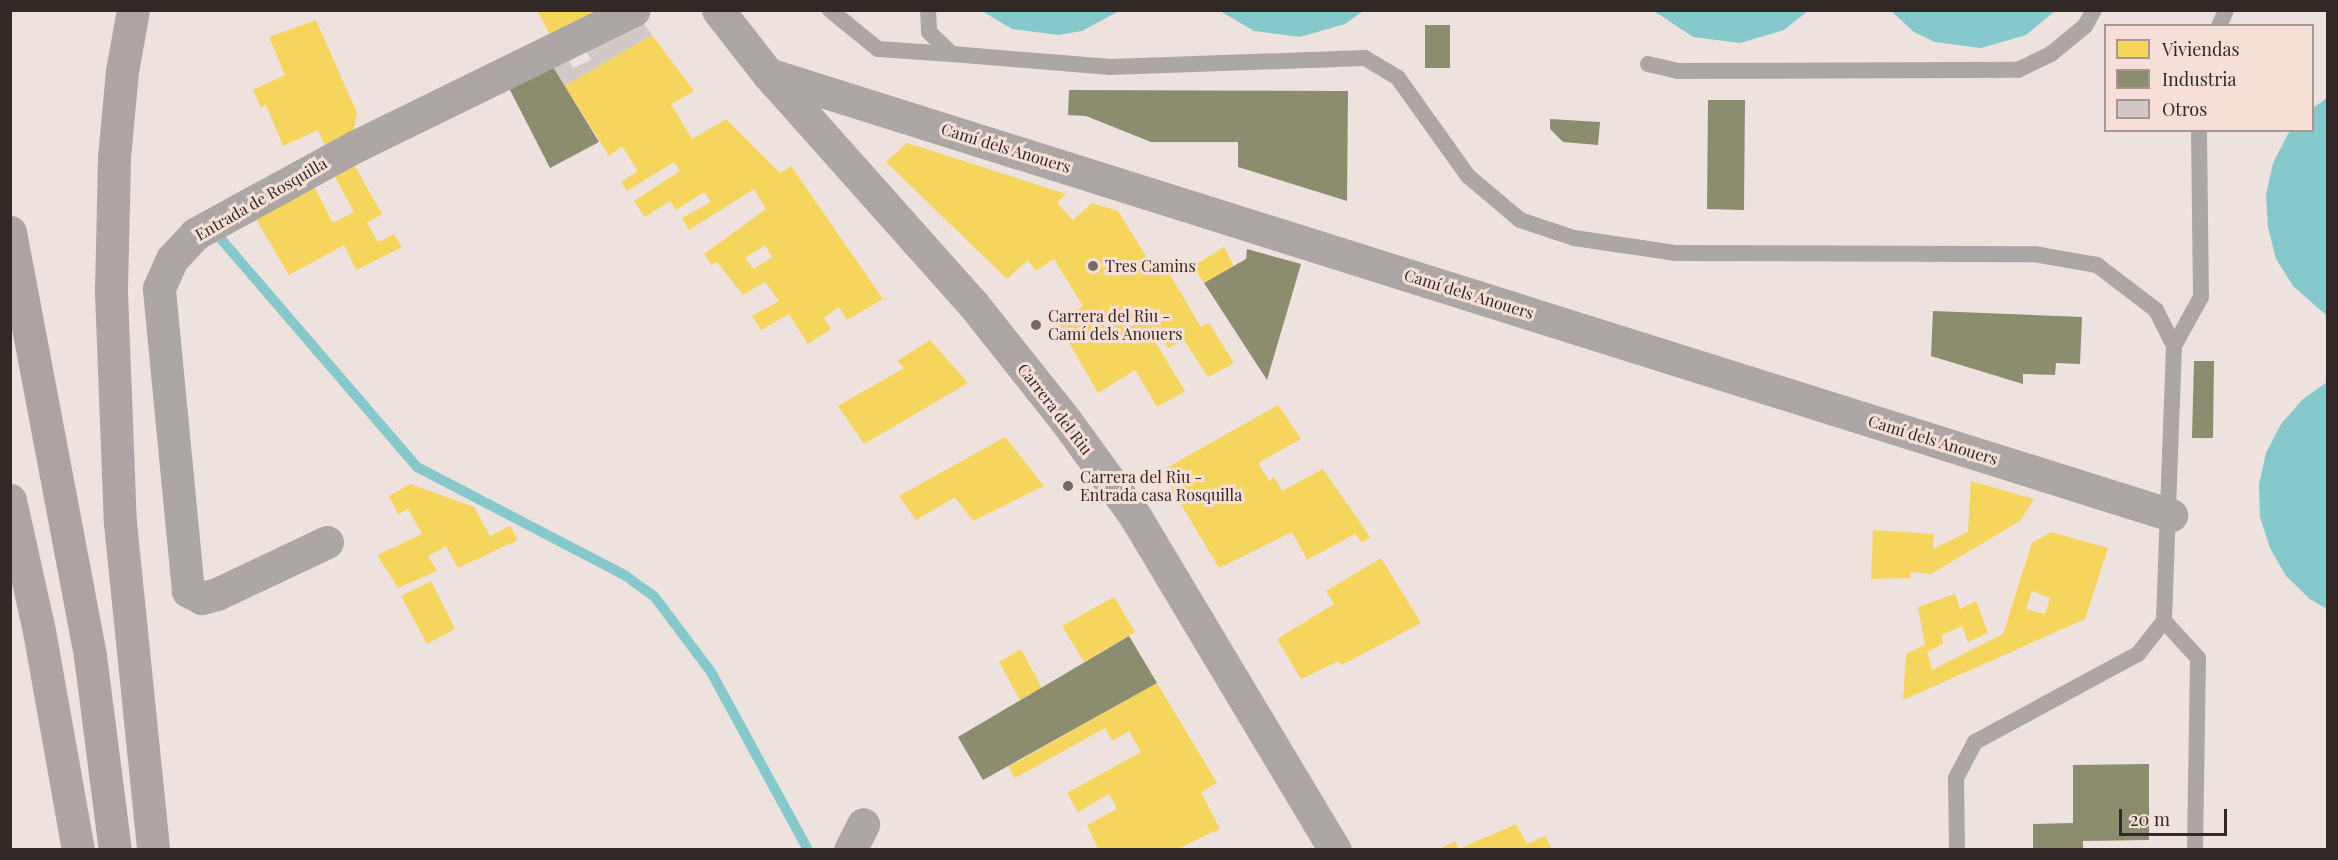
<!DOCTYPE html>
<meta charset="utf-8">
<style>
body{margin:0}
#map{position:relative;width:2338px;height:860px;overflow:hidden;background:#eee2de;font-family:"Playfair Display",serif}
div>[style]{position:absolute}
.water>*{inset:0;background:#86c9cc}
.homes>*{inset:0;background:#f6d55c}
.industry>*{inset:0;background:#8c8c6e}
.stream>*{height:10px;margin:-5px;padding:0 5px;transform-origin:5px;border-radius:5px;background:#86c9cc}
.building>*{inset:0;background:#d2c9c6}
.service>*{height:16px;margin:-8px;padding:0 8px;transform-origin:8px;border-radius:8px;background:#aca7a5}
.minor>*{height:33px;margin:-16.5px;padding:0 16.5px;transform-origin:16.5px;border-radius:16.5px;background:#aca7a5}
.tertiary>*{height:33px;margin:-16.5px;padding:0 16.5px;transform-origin:16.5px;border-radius:16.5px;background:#aca7a5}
.trunk>*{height:33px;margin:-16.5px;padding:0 16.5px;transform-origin:16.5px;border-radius:16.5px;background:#aea6a4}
.motorway>*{height:33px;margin:-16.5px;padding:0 16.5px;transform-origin:16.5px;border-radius:16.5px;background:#aba4a2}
.dots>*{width:16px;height:16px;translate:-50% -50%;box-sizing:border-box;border:3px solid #f5dfd7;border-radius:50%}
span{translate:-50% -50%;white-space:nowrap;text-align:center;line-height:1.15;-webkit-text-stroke:6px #f5dfd7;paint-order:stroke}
.street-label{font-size:16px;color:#322927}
.poi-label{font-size:16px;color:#322927}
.left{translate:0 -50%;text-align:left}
.frame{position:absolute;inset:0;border:12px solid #322927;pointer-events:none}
.legend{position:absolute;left:2104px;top:24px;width:210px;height:108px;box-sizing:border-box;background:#f5dfd7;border:2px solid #a79691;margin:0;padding:8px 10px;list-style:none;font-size:18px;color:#322927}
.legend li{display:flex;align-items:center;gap:12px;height:30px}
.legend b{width:30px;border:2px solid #a79691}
.scale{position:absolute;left:2119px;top:809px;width:108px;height:27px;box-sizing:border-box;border:3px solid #322927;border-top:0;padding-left:8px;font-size:18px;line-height:21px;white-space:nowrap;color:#322927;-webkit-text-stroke:4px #f5dfd7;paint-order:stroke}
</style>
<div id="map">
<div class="water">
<i style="clip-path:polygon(982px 11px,1119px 11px,1082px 31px,1058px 35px,1012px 29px)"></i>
<i style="clip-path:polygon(1220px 11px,1363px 11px,1345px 24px,1300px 37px,1254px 31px)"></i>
<i style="clip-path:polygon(1654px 11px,1808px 11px,1784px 30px,1740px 43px,1693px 37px)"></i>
<i style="clip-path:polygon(1891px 11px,2055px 11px,2026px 35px,1981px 48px,1935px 42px,1914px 32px)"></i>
<i style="clip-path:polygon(2327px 98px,2327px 316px,2293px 286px,2276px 259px,2268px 227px,2266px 195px,2273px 163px,2288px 134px,2291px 131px,2312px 130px,2313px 108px)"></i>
<i style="clip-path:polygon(2327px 382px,2327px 609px,2310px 599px,2286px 576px,2270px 548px,2260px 517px,2259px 484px,2266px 453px,2281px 424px,2303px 399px)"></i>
</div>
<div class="homes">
<i style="clip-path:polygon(537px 10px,607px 10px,555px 45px)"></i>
<i style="clip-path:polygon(316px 20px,357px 113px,353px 132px,325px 146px,318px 130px,283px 146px,266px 105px,261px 108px,253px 90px,285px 75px,269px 37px)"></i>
<i style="clip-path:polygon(evenodd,652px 35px,694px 91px,671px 104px,692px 139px,726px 119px,780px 173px,791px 166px,883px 299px,847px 320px,839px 307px,824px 318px,831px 329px,808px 344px,789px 314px,761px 330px,752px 316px,779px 301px,765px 282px,743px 295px,717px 262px,711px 265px,704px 254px,766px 209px,754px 189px,689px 230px,682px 218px,711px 202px,704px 192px,676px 210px,670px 201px,645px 217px,634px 201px,680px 171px,674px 162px,627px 191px,621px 182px,638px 171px,622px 146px,609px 156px,565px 86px,652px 35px,765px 245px,772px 257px,754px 269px,745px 258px,765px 245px)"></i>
<i style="clip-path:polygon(907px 143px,1066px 194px,1057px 203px,1073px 220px,1092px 203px,1118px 211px,1151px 264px,1160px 258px,1201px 327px,1209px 323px,1234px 363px,1208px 377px,1184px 340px,1168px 348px,1157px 332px,1151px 335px,1185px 391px,1157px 407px,1135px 370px,1098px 393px,1057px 322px,1083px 306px,1054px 259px,1036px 271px,1028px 260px,1007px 279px,886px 162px)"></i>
<i style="clip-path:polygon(353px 163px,382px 214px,367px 223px,378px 242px,394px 234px,402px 247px,356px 270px,344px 245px,289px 275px,253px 214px,312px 183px,333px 223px,354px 212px,333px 173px)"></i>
<i style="clip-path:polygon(1224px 247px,1234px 266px,1204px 283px,1193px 266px)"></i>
<i style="clip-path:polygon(930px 340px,968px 383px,864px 444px,838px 406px,904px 368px,897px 361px)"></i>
<i style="clip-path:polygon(1278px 405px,1301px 439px,1258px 463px,1269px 481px,1274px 477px,1282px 491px,1323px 469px,1370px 537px,1362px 543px,1355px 534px,1307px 560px,1292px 532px,1219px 568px,1161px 471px)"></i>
<i style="clip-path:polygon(1005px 437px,1044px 486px,973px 521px,955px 497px,916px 520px,899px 496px)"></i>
<i style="clip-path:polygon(1971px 481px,2034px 499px,2020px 521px,1931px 574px,1911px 572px,1910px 578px,1871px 579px,1873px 530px,1934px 534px,1933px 549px,1968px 532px)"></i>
<i style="clip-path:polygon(410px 484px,474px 507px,490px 536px,510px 526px,518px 540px,458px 568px,446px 546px,428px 556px,437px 571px,398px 588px,377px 555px,422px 534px,408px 509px,398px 514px,389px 496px)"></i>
<i style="clip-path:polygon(evenodd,2051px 532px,2108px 548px,2085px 619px,1903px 700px,1906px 654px,1925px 645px,1918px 607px,1955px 594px,1960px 609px,1976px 601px,1988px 633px,1968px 642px,1962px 626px,1942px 635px,1943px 644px,1927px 652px,1932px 670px,2003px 634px,2032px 543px,2051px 532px,2032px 591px,2050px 598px,2045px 614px,2026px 609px,2032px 591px)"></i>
<i style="clip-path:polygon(1381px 558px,1421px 623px,1342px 665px,1339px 661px,1301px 679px,1277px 639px,1334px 604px,1326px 591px)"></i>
<i style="clip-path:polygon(431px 581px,455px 629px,427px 644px,401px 596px)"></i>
<i style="clip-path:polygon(1114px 597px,1135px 632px,1084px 662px,1062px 626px)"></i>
<i style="clip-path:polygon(1021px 649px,1042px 688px,1020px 700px,999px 662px)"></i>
<i style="clip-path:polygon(1157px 683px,1217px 783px,1201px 792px,1220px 829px,1177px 849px,1098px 849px,1087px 825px,1117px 809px,1109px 794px,1078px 812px,1067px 793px,1141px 752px,1129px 731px,1112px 741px,1105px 728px,1015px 778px,1008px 767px)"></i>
<i style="clip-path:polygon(1516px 824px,1527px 844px,1545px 836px,1552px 849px,1459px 849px)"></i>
<i style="clip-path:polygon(1456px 841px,1458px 849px,1439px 849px)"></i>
</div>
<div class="industry">
<i style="clip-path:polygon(1425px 25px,1450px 25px,1450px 68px,1425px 68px)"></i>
<i style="clip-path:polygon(552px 65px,599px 142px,550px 168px,509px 88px)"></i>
<i style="clip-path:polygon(1069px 90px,1348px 91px,1347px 201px,1238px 167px,1238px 142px,1151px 142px,1086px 116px,1068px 115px)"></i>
<i style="clip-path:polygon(1708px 100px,1745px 100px,1744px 210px,1707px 209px)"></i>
<i style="clip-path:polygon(1550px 119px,1600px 122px,1598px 145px,1563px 142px,1550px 129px)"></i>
<i style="clip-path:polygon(1247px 249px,1301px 264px,1267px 380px,1204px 283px,1246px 259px)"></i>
<i style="clip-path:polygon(1933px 311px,2082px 317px,2080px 364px,2056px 363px,2055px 375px,2023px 374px,2023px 384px,1931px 356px)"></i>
<i style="clip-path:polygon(2194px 361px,2214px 361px,2213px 438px,2192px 438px)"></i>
<i style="clip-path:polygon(1129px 636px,1157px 683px,983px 780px,958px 737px)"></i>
<i style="clip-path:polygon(2149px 764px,2149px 840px,2083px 841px,2083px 850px,2033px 850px,2033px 824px,2073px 823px,2073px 765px)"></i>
</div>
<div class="stream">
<i style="left:221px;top:239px;width:301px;rotate:49.3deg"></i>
<i style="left:417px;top:467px;width:236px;rotate:27.5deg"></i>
<i style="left:626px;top:576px;width:34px;rotate:36deg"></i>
<i style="left:654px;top:596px;width:95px;rotate:53.1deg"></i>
<i style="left:711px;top:672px;width:203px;rotate:61.4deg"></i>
</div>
<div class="building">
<i style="clip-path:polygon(642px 21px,652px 35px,565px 86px,552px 65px,567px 58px,573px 68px,591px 60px,585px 49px)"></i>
</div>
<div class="service">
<i style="left:830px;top:10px;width:62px;rotate:39.1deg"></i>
<i style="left:878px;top:49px;width:74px;rotate:3.9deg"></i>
<i style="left:928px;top:10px;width:22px;rotate:87deg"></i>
<i style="left:929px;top:32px;width:32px;rotate:44deg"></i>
<i style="left:952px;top:54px;width:159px;rotate:4.7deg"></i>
<i style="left:1110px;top:67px;width:255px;rotate:-2deg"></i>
<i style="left:1365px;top:58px;width:39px;rotate:31deg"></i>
<i style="left:1398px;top:78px;width:120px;rotate:54.5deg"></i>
<i style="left:1468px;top:176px;width:68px;rotate:40.2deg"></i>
<i style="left:1520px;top:220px;width:57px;rotate:18.4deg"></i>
<i style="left:1574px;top:238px;width:102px;rotate:8.4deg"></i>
<i style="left:1675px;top:253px;width:359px;rotate:0.2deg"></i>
<i style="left:2034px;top:254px;width:64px;rotate:9.9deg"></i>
<i style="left:2097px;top:265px;width:74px;rotate:37.3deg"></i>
<i style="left:2156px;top:310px;width:40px;rotate:63.4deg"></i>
<i style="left:2174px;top:346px;width:275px;rotate:92.1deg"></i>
<i style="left:2164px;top:621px;width:50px;rotate:47.4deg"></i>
<i style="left:2198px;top:658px;width:192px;rotate:90.9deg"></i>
<i style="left:2219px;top:26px;width:17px;rotate:-66deg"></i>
<i style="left:1648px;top:64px;width:31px;rotate:13deg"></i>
<i style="left:1678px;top:71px;width:340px;rotate:-0.2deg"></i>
<i style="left:2018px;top:70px;width:37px;rotate:-26deg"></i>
<i style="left:2051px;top:54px;width:44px;rotate:-39.5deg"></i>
<i style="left:2085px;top:26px;width:18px;rotate:-61deg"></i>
<i style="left:2174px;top:346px;width:56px;rotate:-61.1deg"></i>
<i style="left:2201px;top:297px;width:167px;rotate:-90.7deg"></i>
<i style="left:1957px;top:850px;width:72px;rotate:-90.8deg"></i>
<i style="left:1956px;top:778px;width:41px;rotate:-62.2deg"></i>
<i style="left:1975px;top:742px;width:185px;rotate:-28.4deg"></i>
<i style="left:2138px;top:654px;width:42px;rotate:-51.8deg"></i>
</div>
<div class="minor">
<i style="left:768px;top:74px;width:1471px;rotate:17.45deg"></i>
<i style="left:327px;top:542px;width:122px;rotate:154.7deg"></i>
<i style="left:217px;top:594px;width:16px;rotate:165deg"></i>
<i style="left:202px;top:598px;width:16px;rotate:-153deg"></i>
<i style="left:188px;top:591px;width:304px;rotate:-95.5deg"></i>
<i style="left:159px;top:288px;width:32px;rotate:-66deg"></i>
<i style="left:172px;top:259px;width:34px;rotate:-47deg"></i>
<i style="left:195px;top:234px;width:183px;rotate:-28.7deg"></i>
<i style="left:356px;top:146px;width:309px;rotate:-26.1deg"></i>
<i style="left:850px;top:850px;width:29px;rotate:-63deg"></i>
</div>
<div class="tertiary">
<i style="left:718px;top:10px;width:81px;rotate:52deg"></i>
<i style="left:768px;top:74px;width:308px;rotate:48.3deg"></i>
<i style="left:973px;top:304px;width:149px;rotate:51.5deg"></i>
<i style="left:1066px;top:421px;width:117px;rotate:54deg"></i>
<i style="left:1135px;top:516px;width:389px;rotate:59.1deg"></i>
</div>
<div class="trunk">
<i style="left:133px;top:10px;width:62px;rotate:100.2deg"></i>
<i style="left:122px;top:71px;width:87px;rotate:95.3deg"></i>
<i style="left:114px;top:158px;width:134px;rotate:91.3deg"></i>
<i style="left:111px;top:292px;width:231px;rotate:87.8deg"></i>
<i style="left:120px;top:523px;width:329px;rotate:84.2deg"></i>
<i style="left:10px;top:500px;width:134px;rotate:77.5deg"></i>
<i style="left:39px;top:631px;width:222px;rotate:79.9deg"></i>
</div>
<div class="motorway">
<i style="left:10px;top:232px;width:431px;rotate:79.3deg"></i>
<i style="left:90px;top:656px;width:196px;rotate:82.7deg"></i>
</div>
<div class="dots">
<i style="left:1093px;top:266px;background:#746a67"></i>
<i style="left:1036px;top:325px;background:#746a67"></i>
<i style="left:1068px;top:486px;background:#746a67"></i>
</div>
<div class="street-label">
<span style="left:1006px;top:148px;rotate:17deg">Camí dels Anouers</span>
<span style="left:261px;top:199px;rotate:-30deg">Entrada de Rosquilla</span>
<span style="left:1469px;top:294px;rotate:17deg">Camí dels Anouers</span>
<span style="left:1055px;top:409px;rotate:52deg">Carrera del Riu</span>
<span style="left:1933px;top:440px;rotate:17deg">Camí dels Anouers</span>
</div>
<div class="poi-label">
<span class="left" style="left:1105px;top:266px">Tres Camins</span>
<span class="left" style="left:1048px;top:325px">Carrera del Riu -<br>Camí dels Anouers</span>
<span class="left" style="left:1080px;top:486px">Carrera del Riu -<br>Entrada casa Rosquilla</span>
</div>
<div class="frame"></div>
<ul class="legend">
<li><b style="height:16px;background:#f6d55c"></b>Viviendas</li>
<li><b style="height:16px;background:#8c8c6e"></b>Industria</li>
<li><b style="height:16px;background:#d2c9c6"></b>Otros</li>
</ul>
<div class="scale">20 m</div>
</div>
